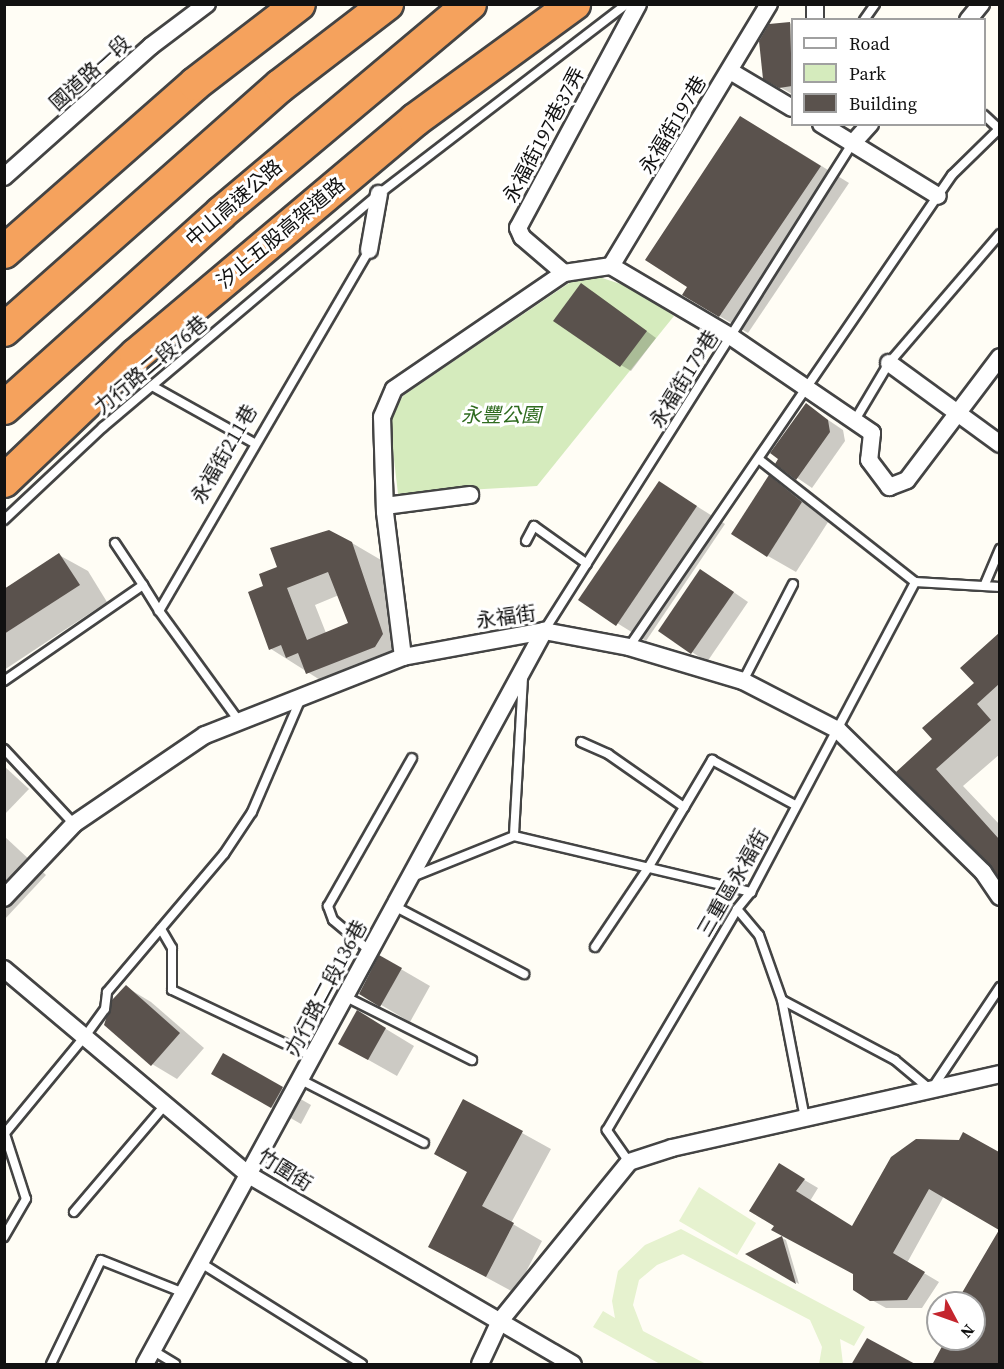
<!DOCTYPE html>
<meta charset="utf-8">
<style>
body{margin:0}
#map{position:relative;width:1004px;height:1369px;overflow:hidden;background:#fffdf5;font-family:"Source Serif 4","Noto Sans TC",serif}
div>[style]{position:absolute}
.green>*{inset:0;background:#d5ebbd}
.pitch>*{inset:0;background:#e6f2cf}
.shadow>*{inset:0;background:#0003}
.building>*{inset:0;background:#5a524d}
.roads{filter:drop-shadow(2px 0 #444) drop-shadow(-2px 0 #444) drop-shadow(0 2px #444) drop-shadow(0 -2px #444)}
.lane>*{height:8px;margin:-4px;padding:0 4px;transform-origin:4px;border-radius:4px;background:#fff}
.street>*{height:16px;margin:-8px;padding:0 8px;transform-origin:8px;border-radius:8px;background:#fff}
.highway>*{height:32px;margin:-16px;padding:0 16px;transform-origin:16px;border-radius:16px;background:#f5a25d}
span{translate:-50% -50%;white-space:nowrap;text-align:center;line-height:1.15;-webkit-text-stroke:6px #fff;paint-order:stroke}
.street-label{font-size:20px;color:#111}
.park-label{font-size:20px;color:#2f6b1f;font-style:italic}
.frame{position:absolute;inset:0;border:6px solid #111;pointer-events:none}
.legend{position:absolute;left:791px;top:18px;width:195px;height:108px;box-sizing:border-box;background:#fff;border:2px solid #a0a0a0;margin:0;padding:8px 10px;list-style:none;font-size:18px;color:#111}
.legend li{display:flex;align-items:center;gap:12px;height:30px}
.legend b{width:30px;border:2px solid #a0a0a0}
.north{position:absolute;left:926px;top:1291px;width:60px;height:60px;box-sizing:border-box;background:#fff;border:2px solid #a0a0a0;border-radius:50%;rotate:131deg;font-size:16px;font-weight:700;line-height:24px;text-align:center;color:#111}
.north::after{content:'';display:block;margin:auto;width:21px;height:27px;background:#c4262e;clip-path:polygon(50% 0,100% 100%,50% 72%,0 100%)}
</style>
<div id="map">
<div class="green">
<i style="clip-path:polygon(578px 277px,599px 277px,633px 288px,674px 316px,537px 486px,398px 494px,389px 416px,404px 395px)"></i>
</div>
<div class="pitch">
<i style="clip-path:polygon(699px 1187px,756px 1223px,737px 1255px,679px 1221px)"></i>
<i style="clip-path:polygon(681px 1229px,865px 1327px,854px 1346px,840px 1339px,843px 1364px,819px 1364px,822px 1347px,810px 1320px,683px 1254px,657px 1265px,639px 1280px,633px 1305px,643px 1331px,706px 1364px,660px 1364px,593px 1327px,603px 1311px,615px 1318px,612px 1301px,618px 1271px,645px 1245px)"></i>
</div>
<div class="shadow">
<i style="clip-path:polygon(790px 23px,792px 25px,792px 94px,764px 78px)"></i>
<i style="clip-path:polygon(786px 144px,849px 183px,748px 333px,684px 295px)"></i>
<i style="clip-path:polygon(592px 291px,656px 338px,631px 371px,621px 365px)"></i>
<i style="clip-path:polygon(806px 405px,843px 430px,845px 441px,812px 488px,777px 464px)"></i>
<i style="clip-path:polygon(769px 477px,830px 519px,796px 572px,768px 556px)"></i>
<i style="clip-path:polygon(660px 483px,725px 524px,646px 641px,580px 600px)"></i>
<i style="clip-path:polygon(evenodd,352px 543px,381px 560px,411px 651px,336px 690px,271px 649px,265px 587px,352px 543px,339px 595px,350px 624px,326px 633px,315px 605px,339px 595px)"></i>
<i style="clip-path:polygon(59px 555px,88px 571px,107px 602px,4px 670px,4px 590px)"></i>
<i style="clip-path:polygon(716px 580px,748px 602px,707px 662px,660px 631px)"></i>
<i style="clip-path:polygon(997px 636px,1000px 754px,963px 786px,1000px 825px,1000px 875px,898px 772px,934px 739px,976px 683px)"></i>
<i style="clip-path:polygon(4px 766px,29px 789px,4px 815px)"></i>
<i style="clip-path:polygon(4px 836px,46px 875px,4px 920px)"></i>
<i style="clip-path:polygon(380px 957px,430px 986px,410px 1022px,361px 993px)"></i>
<i style="clip-path:polygon(126px 987px,151px 1002px,204px 1048px,177px 1079px,152px 1064px)"></i>
<i style="clip-path:polygon(358px 1012px,414px 1046px,397px 1076px,340px 1044px)"></i>
<i style="clip-path:polygon(223px 1055px,311px 1105px,301px 1124px,213px 1074px)"></i>
<i style="clip-path:polygon(464px 1101px,551px 1149px,511px 1223px,542px 1241px,515px 1293px,430px 1247px,469px 1173px)"></i>
<i style="clip-path:polygon(964px 1134px,1000px 1154px,1000px 1228px,944px 1196px,907px 1263px,939px 1282px,922px 1308px,886px 1308px,870px 1299px,855px 1274px,776px 1226px,779px 1165px,818px 1188px,810px 1201px,853px 1228px,960px 1142px)"></i>
<i style="clip-path:polygon(1000px 1232px,1000px 1364px,933px 1364px,948px 1339px,974px 1339px,974px 1303px,958px 1303px)"></i>
<i style="clip-path:polygon(782px 1238px,786px 1240px,799px 1284px,748px 1254px)"></i>
</div>
<div class="building">
<i style="clip-path:polygon(790px 22px,792px 86px,779px 88px,763px 79px,759px 41px,769px 24px)"></i>
<i style="clip-path:polygon(740px 116px,821px 166px,719px 317px,682px 295px,687px 287px,645px 260px)"></i>
<i style="clip-path:polygon(581px 283px,647px 331px,620px 367px,553px 321px)"></i>
<i style="clip-path:polygon(806px 403px,828px 420px,830px 432px,796px 480px,775px 464px,778px 459px,770px 453px)"></i>
<i style="clip-path:polygon(769px 475px,802px 502px,767px 557px,731px 534px)"></i>
<i style="clip-path:polygon(659px 481px,697px 506px,616px 626px,578px 600px)"></i>
<i style="clip-path:polygon(evenodd,329px 530px,352px 542px,383px 634px,375px 647px,306px 674px,298px 653px,286px 658px,281px 645px,269px 650px,248px 592px,263px 586px,259px 574px,277px 567px,270px 548px,329px 530px,328px 572px,348px 623px,307px 640px,287px 588px,328px 572px)"></i>
<i style="clip-path:polygon(59px 553px,80px 585px,4px 634px,4px 589px)"></i>
<i style="clip-path:polygon(700px 569px,734px 592px,691px 654px,658px 631px)"></i>
<i style="clip-path:polygon(999px 633px,999px 684px,977px 704px,991px 720px,936px 769px,999px 839px,999px 878px,896px 772px,932px 739px,922px 728px,974px 683px,960px 668px)"></i>
<i style="clip-path:polygon(379px 955px,402px 968px,380px 1007px,359px 994px)"></i>
<i style="clip-path:polygon(126px 985px,180px 1033px,151px 1066px,104px 1025px,112px 1000px)"></i>
<i style="clip-path:polygon(357px 1010px,386px 1028px,368px 1060px,338px 1044px)"></i>
<i style="clip-path:polygon(223px 1053px,283px 1087px,271px 1108px,211px 1074px)"></i>
<i style="clip-path:polygon(463px 1099px,523px 1131px,482px 1206px,514px 1223px,486px 1277px,428px 1247px,467px 1172px,434px 1154px)"></i>
<i style="clip-path:polygon(963px 1132px,999px 1152px,999px 1365px,932px 1365px,946px 1339px,974px 1339px,974px 1303px,956px 1303px,999px 1230px,929px 1189px,893px 1253px,925px 1272px,907px 1300px,870px 1301px,853px 1290px,853px 1274px,771px 1230px,774px 1226px,749px 1211px,779px 1163px,805px 1179px,796px 1191px,852px 1226px,891px 1157px,916px 1139px,959px 1140px)"></i>
<i style="clip-path:polygon(782px 1236px,796px 1284px,745px 1254px)"></i>
<i style="clip-path:polygon(867px 1338px,917px 1365px,851px 1365px)"></i>
</div>
<div class="roads">
<div class="lane">
<i style="left:864px;top:20px;width:19px;rotate:-55deg"></i>
<i style="left:984px;top:115px;width:21px;rotate:43deg"></i>
<i style="left:152px;top:386px;width:117px;rotate:29.2deg"></i>
<i style="left:855px;top:420px;width:66px;rotate:-59.2deg"></i>
<i style="left:889px;top:363px;width:170px;rotate:-49.3deg"></i>
<i style="left:760px;top:460px;width:197px;rotate:38.2deg"></i>
<i style="left:915px;top:582px;width:85px;rotate:3.4deg"></i>
<i style="left:4px;top:520px;width:136px;rotate:-43.2deg"></i>
<i style="left:103px;top:427px;width:361px;rotate:-40.2deg"></i>
<i style="left:379px;top:194px;width:312px;rotate:-37.5deg"></i>
<i style="left:526px;top:541px;width:17px;rotate:-62deg"></i>
<i style="left:534px;top:526px;width:65px;rotate:35.6deg"></i>
<i style="left:115px;top:543px;width:50px;rotate:56.3deg"></i>
<i style="left:985px;top:584px;width:38px;rotate:-67deg"></i>
<i style="left:544px;top:631px;width:576px;rotate:-57.69deg"></i>
<i style="left:629px;top:647px;width:572px;rotate:-55.62deg"></i>
<i style="left:952px;top:175px;width:67px;rotate:-44.4deg"></i>
<i style="left:523px;top:678px;width:158px;rotate:93.3deg"></i>
<i style="left:514px;top:836px;width:244px;rotate:13.3deg"></i>
<i style="left:4px;top:681px;width:169px;rotate:-34.6deg"></i>
<i style="left:143px;top:585px;width:31px;rotate:58deg"></i>
<i style="left:743px;top:681px;width:109px;rotate:-62.7deg"></i>
<i style="left:239px;top:721px;width:136px;rotate:-126deg"></i>
<i style="left:159px;top:611px;width:418px;rotate:-59.8deg"></i>
<i style="left:581px;top:742px;width:30px;rotate:24deg"></i>
<i style="left:608px;top:754px;width:93px;rotate:34.9deg"></i>
<i style="left:4px;top:749px;width:103px;rotate:47deg"></i>
<i style="left:412px;top:877px;width:110px;rotate:-21.9deg"></i>
<i style="left:394px;top:906px;width:147px;rotate:27.6deg"></i>
<i style="left:737px;top:909px;width:34px;rotate:50deg"></i>
<i style="left:759px;top:935px;width:69px;rotate:70.5deg"></i>
<i style="left:782px;top:1000px;width:128px;rotate:28deg"></i>
<i style="left:895px;top:1060px;width:47px;rotate:39.8deg"></i>
<i style="left:931px;top:1090px;width:124px;rotate:-56.2deg"></i>
<i style="left:161px;top:929px;width:22px;rotate:60deg"></i>
<i style="left:172px;top:948px;width:42px;rotate:90deg"></i>
<i style="left:172px;top:990px;width:156px;rotate:25.4deg"></i>
<i style="left:595px;top:947px;width:95px;rotate:-56.1deg"></i>
<i style="left:648px;top:868px;width:126px;rotate:-59.3deg"></i>
<i style="left:712px;top:760px;width:94px;rotate:28.5deg"></i>
<i style="left:370px;top:951px;width:48px;rotate:-140deg"></i>
<i style="left:333px;top:920px;width:15px;rotate:-110deg"></i>
<i style="left:328px;top:906px;width:170px;rotate:-60.4deg"></i>
<i style="left:346px;top:997px;width:141px;rotate:26.6deg"></i>
<i style="left:782px;top:1000px;width:120px;rotate:79deg"></i>
<i style="left:301px;top:1080px;width:138px;rotate:27.1deg"></i>
<i style="left:4px;top:1131px;width:71px;rotate:72.1deg"></i>
<i style="left:26px;top:1199px;width:44px;rotate:120.1deg"></i>
<i style="left:6px;top:1132px;width:126px;rotate:-50.5deg"></i>
<i style="left:86px;top:1035px;width:32px;rotate:-54deg"></i>
<i style="left:105px;top:1009px;width:17px;rotate:-83deg"></i>
<i style="left:107px;top:992px;width:181px;rotate:-49.7deg"></i>
<i style="left:224px;top:854px;width:50px;rotate:-56.3deg"></i>
<i style="left:252px;top:812px;width:124px;rotate:-66.7deg"></i>
<i style="left:629px;top:1162px;width:39px;rotate:-125deg"></i>
<i style="left:607px;top:1130px;width:256px;rotate:-59.5deg"></i>
<i style="left:737px;top:909px;width:22px;rotate:-51deg"></i>
<i style="left:751px;top:892px;width:351px;rotate:-62.1deg"></i>
<i style="left:74px;top:1212px;width:142px;rotate:-49.6deg"></i>
<i style="left:201px;top:1263px;width:190px;rotate:32.1deg"></i>
<i style="left:152px;top:1350px;width:27px;rotate:31deg"></i>
<i style="left:51px;top:1364px;width:115px;rotate:-64.3deg"></i>
<i style="left:101px;top:1260px;width:89px;rotate:21.7deg"></i>
</div>
<div class="street">
<i style="left:815px;top:4px;width:16px;rotate:90deg"></i>
<i style="left:968px;top:20px;width:21px;rotate:-51deg"></i>
<i style="left:730px;top:71px;width:72px;rotate:30.8deg"></i>
<i style="left:821px;top:124px;width:137px;rotate:31.6deg"></i>
<i style="left:852px;top:144px;width:27px;rotate:-48deg"></i>
<i style="left:4px;top:177px;width:197px;rotate:-41.7deg"></i>
<i style="left:151px;top:46px;width:70px;rotate:-36.9deg"></i>
<i style="left:369px;top:250px;width:57px;rotate:-79.9deg"></i>
<i style="left:611px;top:266px;width:306px;rotate:-58.9deg"></i>
<i style="left:564px;top:273px;width:55px;rotate:-139.4deg"></i>
<i style="left:522px;top:237px;width:10px;rotate:-114deg"></i>
<i style="left:518px;top:228px;width:254px;rotate:-61.8deg"></i>
<i style="left:889px;top:363px;width:137px;rotate:36.1deg"></i>
<i style="left:385px;top:506px;width:86px;rotate:-7.4deg"></i>
<i style="left:403px;top:657px;width:146px;rotate:-97.1deg"></i>
<i style="left:385px;top:512px;width:95px;rotate:-91.8deg"></i>
<i style="left:382px;top:417px;width:30px;rotate:-67deg"></i>
<i style="left:394px;top:389px;width:206px;rotate:-34.3deg"></i>
<i style="left:564px;top:273px;width:48px;rotate:-8.5deg"></i>
<i style="left:611px;top:266px;width:138px;rotate:30.5deg"></i>
<i style="left:730px;top:336px;width:172px;rotate:34.3deg"></i>
<i style="left:872px;top:433px;width:27px;rotate:96deg"></i>
<i style="left:869px;top:460px;width:34px;rotate:53deg"></i>
<i style="left:889px;top:487px;width:19px;rotate:-21deg"></i>
<i style="left:907px;top:480px;width:154px;rotate:-52.9deg"></i>
<i style="left:4px;top:898px;width:102px;rotate:-46.6deg"></i>
<i style="left:74px;top:824px;width:158px;rotate:-34.2deg"></i>
<i style="left:205px;top:735px;width:213px;rotate:-21.5deg"></i>
<i style="left:403px;top:657px;width:143px;rotate:-10.4deg"></i>
<i style="left:544px;top:631px;width:86px;rotate:10.7deg"></i>
<i style="left:629px;top:647px;width:119px;rotate:16.6deg"></i>
<i style="left:743px;top:681px;width:107px;rotate:27.3deg"></i>
<i style="left:838px;top:730px;width:203px;rotate:44.4deg"></i>
<i style="left:983px;top:872px;width:30px;rotate:56deg"></i>
<i style="left:4px;top:969px;width:320px;rotate:40.1deg"></i>
<i style="left:249px;top:1175px;width:375px;rotate:30.3deg"></i>
<i style="left:145px;top:1364px;width:835px;rotate:-61.44deg"></i>
<i style="left:480px;top:1364px;width:47px;rotate:-65.1deg"></i>
<i style="left:500px;top:1321px;width:205px;rotate:-50.9deg"></i>
<i style="left:629px;top:1162px;width:45px;rotate:-18deg"></i>
<i style="left:672px;top:1148px;width:336px;rotate:-12.7deg"></i>
</div>
<div class="highway">
<i style="left:4px;top:252px;width:254px;rotate:-41.3deg"></i>
<i style="left:195px;top:84px;width:131px;rotate:-37.6deg"></i>
<i style="left:4px;top:330px;width:368px;rotate:-41.5deg"></i>
<i style="left:280px;top:86px;width:135px;rotate:-37.5deg"></i>
<i style="left:4px;top:408px;width:292px;rotate:-41.9deg"></i>
<i style="left:221px;top:213px;width:325px;rotate:-40deg"></i>
<i style="left:4px;top:481px;width:182px;rotate:-43.7deg"></i>
<i style="left:136px;top:355px;width:365px;rotate:-40.1deg"></i>
<i style="left:415px;top:120px;width:197px;rotate:-36.1deg"></i>
</div>
</div>
<div class="street-label">
<span style="left:90px;top:73px;rotate:-42deg">國道路一段</span>
<span style="left:673px;top:125px;rotate:-59deg">永福街197巷</span>
<span style="left:544px;top:135px;rotate:-62deg">永福街197巷37弄</span>
<span style="left:234px;top:203px;rotate:-41deg">中山高速公路</span>
<span style="left:281px;top:233px;rotate:-40deg">汐止五股高架道路</span>
<span style="left:151px;top:365px;rotate:-40deg">力行路二段76巷</span>
<span style="left:684px;top:379px;rotate:-58deg">永福街179巷</span>
<span style="left:224px;top:454px;rotate:-60deg">永福街211巷</span>
<span style="left:506px;top:617px;rotate:-8deg">永福街</span>
<span style="left:733px;top:883px;rotate:-60deg">三重區永福街</span>
<span style="left:326px;top:988px;rotate:-62deg">力行路二段136巷</span>
<span style="left:285px;top:1170px;rotate:32deg">竹圍街</span>
</div>
<div class="park-label">
<span style="left:501px;top:415px">永豐公園</span>
</div>
<div class="frame"></div>
<ul class="legend">
<li><b style="height:8px;background:#fff"></b>Road</li>
<li><b style="height:16px;background:#d5ebbd"></b>Park</li>
<li><b style="height:16px;background:#5a524d"></b>Building</li>
</ul>
<div class="north">N</div>
</div>
